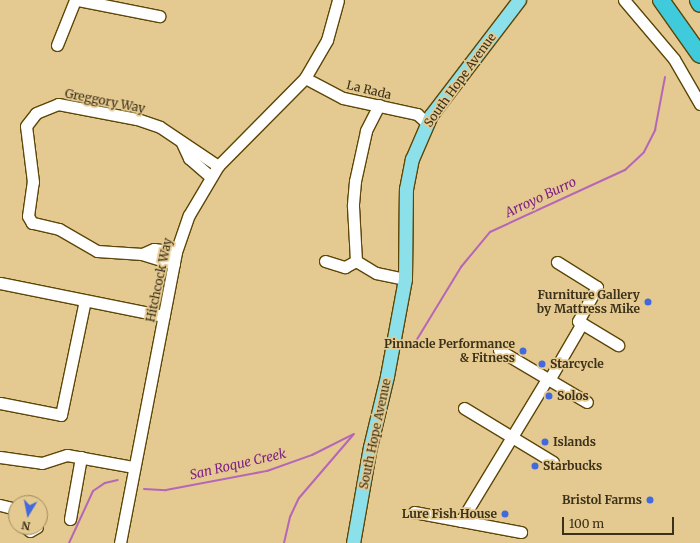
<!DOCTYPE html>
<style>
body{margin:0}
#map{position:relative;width:700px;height:543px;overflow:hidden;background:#e4c990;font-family:Merriweather,serif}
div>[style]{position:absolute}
.stream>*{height:2px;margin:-1px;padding:0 1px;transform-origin:1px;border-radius:1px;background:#b566b7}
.roads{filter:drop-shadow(1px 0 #5d4606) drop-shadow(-1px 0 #5d4606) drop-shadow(0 1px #5d4606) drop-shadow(0 -1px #5d4606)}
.minor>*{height:11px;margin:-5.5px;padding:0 5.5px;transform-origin:5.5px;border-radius:5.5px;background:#fff}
.major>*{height:13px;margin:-6.5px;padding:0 6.5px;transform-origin:6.5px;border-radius:6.5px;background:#8ce0e9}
.highway>*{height:16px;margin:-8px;padding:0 8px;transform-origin:8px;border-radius:8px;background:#3fcbdb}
.dots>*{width:11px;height:11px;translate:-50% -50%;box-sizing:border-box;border:2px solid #e4c990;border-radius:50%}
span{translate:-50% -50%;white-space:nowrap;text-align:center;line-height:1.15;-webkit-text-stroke:3.5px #e4c990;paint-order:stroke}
.street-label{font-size:12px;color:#3b3019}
.poi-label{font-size:12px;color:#3b3019;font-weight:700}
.right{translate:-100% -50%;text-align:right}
.left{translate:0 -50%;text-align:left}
.water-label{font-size:13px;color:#812186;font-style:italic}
.north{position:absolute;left:8px;top:495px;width:40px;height:40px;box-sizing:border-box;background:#e4c990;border:1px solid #a08c60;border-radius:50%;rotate:190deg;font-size:11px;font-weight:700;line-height:16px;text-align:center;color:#3b3019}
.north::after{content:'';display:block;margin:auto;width:14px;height:18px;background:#426adc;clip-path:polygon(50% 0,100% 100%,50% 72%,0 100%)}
.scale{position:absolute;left:562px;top:517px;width:112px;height:18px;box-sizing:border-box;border:2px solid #3b3019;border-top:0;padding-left:5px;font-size:12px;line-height:14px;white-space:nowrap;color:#3b3019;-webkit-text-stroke:3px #e4c990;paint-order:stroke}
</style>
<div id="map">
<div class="stream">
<i style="left:416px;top:341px;width:87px;rotate:-58.7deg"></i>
<i style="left:461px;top:267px;width:45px;rotate:-50.4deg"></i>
<i style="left:490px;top:232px;width:149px;rotate:-24.7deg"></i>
<i style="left:625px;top:170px;width:26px;rotate:-43deg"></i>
<i style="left:644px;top:152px;width:25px;rotate:-63deg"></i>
<i style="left:655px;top:130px;width:54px;rotate:-79.3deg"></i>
<i style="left:144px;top:489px;width:22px;rotate:3deg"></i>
<i style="left:166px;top:490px;width:103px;rotate:-10.7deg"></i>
<i style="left:267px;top:471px;width:48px;rotate:-19.6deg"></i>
<i style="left:312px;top:455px;width:47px;rotate:-26.6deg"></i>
<i style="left:69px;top:543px;width:57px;rotate:-65.2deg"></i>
<i style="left:93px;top:491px;width:14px;rotate:-34deg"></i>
<i style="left:105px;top:483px;width:13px;rotate:-13deg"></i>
<i style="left:284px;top:543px;width:27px;rotate:-77deg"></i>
<i style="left:290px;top:517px;width:21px;rotate:-65deg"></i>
<i style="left:299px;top:498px;width:83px;rotate:-49.4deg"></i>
</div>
<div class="roads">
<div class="minor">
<i style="left:78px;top:0;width:83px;rotate:11.2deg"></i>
<i style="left:624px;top:0;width:77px;rotate:49.7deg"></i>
<i style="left:674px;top:59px;width:52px;rotate:60deg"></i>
<i style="left:57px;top:45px;width:48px;rotate:-68.2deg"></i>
<i style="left:305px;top:78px;width:43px;rotate:27.8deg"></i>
<i style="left:343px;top:98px;width:76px;rotate:12.2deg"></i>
<i style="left:417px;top:114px;width:13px;rotate:42deg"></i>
<i style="left:379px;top:105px;width:29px;rotate:117deg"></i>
<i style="left:366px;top:131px;width:51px;rotate:102.4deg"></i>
<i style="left:355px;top:181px;width:25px;rotate:95deg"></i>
<i style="left:353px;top:206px;width:55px;rotate:86.9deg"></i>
<i style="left:356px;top:261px;width:23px;rotate:31deg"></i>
<i style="left:376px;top:273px;width:30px;rotate:12deg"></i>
<i style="left:182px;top:143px;width:17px;rotate:65deg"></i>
<i style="left:189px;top:158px;width:29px;rotate:41deg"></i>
<i style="left:142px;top:254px;width:13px;rotate:-23deg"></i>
<i style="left:154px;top:249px;width:22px;rotate:8deg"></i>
<i style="left:325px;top:261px;width:21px;rotate:17deg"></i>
<i style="left:345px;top:267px;width:13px;rotate:-29deg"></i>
<i style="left:557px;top:262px;width:47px;rotate:32deg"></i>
<i style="left:597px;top:287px;width:39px;rotate:119deg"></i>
<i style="left:578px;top:321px;width:47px;rotate:31deg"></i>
<i style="left:174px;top:264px;width:34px;rotate:-163deg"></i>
<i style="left:142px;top:254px;width:45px;rotate:-176.2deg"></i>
<i style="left:97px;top:251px;width:44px;rotate:-149.9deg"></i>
<i style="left:59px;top:229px;width:28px;rotate:-167deg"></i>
<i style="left:32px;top:223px;width:8px;rotate:-120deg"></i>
<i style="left:28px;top:216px;width:34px;rotate:-82deg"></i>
<i style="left:33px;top:182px;width:56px;rotate:-97.1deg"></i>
<i style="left:26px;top:126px;width:16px;rotate:-52deg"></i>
<i style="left:36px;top:113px;width:24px;rotate:-22deg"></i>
<i style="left:58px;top:104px;width:80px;rotate:10.8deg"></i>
<i style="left:137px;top:119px;width:24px;rotate:19deg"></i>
<i style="left:160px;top:127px;width:70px;rotate:33.9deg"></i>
<i style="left:0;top:283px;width:167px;rotate:11.4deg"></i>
<i style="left:499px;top:350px;width:102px;rotate:30.6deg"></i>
<i style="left:549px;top:380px;width:66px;rotate:-59.9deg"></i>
<i style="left:0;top:403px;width:62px;rotate:11.1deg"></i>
<i style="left:61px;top:415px;width:117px;rotate:-78.2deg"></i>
<i style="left:464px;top:408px;width:104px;rotate:31.2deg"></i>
<i style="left:0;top:457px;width:42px;rotate:8.1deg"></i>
<i style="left:42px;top:463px;width:26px;rotate:-18deg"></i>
<i style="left:67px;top:455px;width:68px;rotate:10.2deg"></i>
<i style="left:0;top:505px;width:16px;rotate:14deg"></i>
<i style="left:414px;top:512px;width:109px;rotate:10.6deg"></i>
<i style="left:70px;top:519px;width:63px;rotate:-79.9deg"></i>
<i style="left:461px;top:521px;width:166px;rotate:-58.8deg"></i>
<i style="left:25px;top:527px;width:6px;rotate:39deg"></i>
<i style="left:30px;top:531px;width:8px;rotate:-30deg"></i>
<i style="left:120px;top:543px;width:296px;rotate:-79.1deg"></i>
<i style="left:176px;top:252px;width:39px;rotate:-71deg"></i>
<i style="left:189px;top:215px;width:57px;rotate:-59.4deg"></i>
<i style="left:218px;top:166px;width:124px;rotate:-45.3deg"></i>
<i style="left:305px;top:78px;width:44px;rotate:-59.9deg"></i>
<i style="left:327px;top:40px;width:41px;rotate:-74.6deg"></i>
</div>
<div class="major">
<i style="left:353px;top:543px;width:97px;rotate:-80deg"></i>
<i style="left:370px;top:447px;width:73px;rotate:-76.5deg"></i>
<i style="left:387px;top:376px;width:99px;rotate:-79.5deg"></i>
<i style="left:405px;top:279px;width:90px;rotate:-89.4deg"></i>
<i style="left:406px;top:189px;width:31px;rotate:-79deg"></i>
<i style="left:412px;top:159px;width:48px;rotate:-66.6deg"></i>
<i style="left:431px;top:115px;width:145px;rotate:-52.6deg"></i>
</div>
<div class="highway">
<i style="left:661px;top:0;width:67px;rotate:54.7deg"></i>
<i style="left:698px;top:0;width:4px;rotate:63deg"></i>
</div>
</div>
<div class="dots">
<i style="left:648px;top:302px;background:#426adc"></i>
<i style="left:523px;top:351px;background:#426adc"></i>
<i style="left:542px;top:364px;background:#426adc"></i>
<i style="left:549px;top:396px;background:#426adc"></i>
<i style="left:545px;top:442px;background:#426adc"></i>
<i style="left:535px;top:466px;background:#426adc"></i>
<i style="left:650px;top:500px;background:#426adc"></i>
<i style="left:505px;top:514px;background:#426adc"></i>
</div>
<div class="street-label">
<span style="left:460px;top:80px;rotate:-54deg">South Hope Avenue</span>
<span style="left:369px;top:90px;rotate:13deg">La Rada</span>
<span style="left:105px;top:101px;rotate:11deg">Greggory Way</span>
<span style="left:159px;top:280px;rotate:-78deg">Hitchcock Way</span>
<span style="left:375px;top:434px;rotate:-78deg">South Hope Avenue</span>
</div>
<div class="poi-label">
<span class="right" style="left:640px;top:302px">Furniture Gallery<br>by Mattress Mike</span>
<span class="right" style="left:515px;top:351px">Pinnacle Performance<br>&amp; Fitness</span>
<span class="left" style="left:550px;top:364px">Starcycle</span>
<span class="left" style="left:557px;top:396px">Solos</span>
<span class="left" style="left:553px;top:442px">Islands</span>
<span class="left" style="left:543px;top:466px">Starbucks</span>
<span class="right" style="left:642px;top:500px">Bristol Farms</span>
<span class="right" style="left:497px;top:514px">Lure Fish House</span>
</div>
<div class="water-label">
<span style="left:541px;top:198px;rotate:-25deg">Arroyo Burro</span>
<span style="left:238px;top:465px;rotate:-13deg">San Roque Creek</span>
</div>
<div class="north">N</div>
<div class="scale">100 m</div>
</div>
